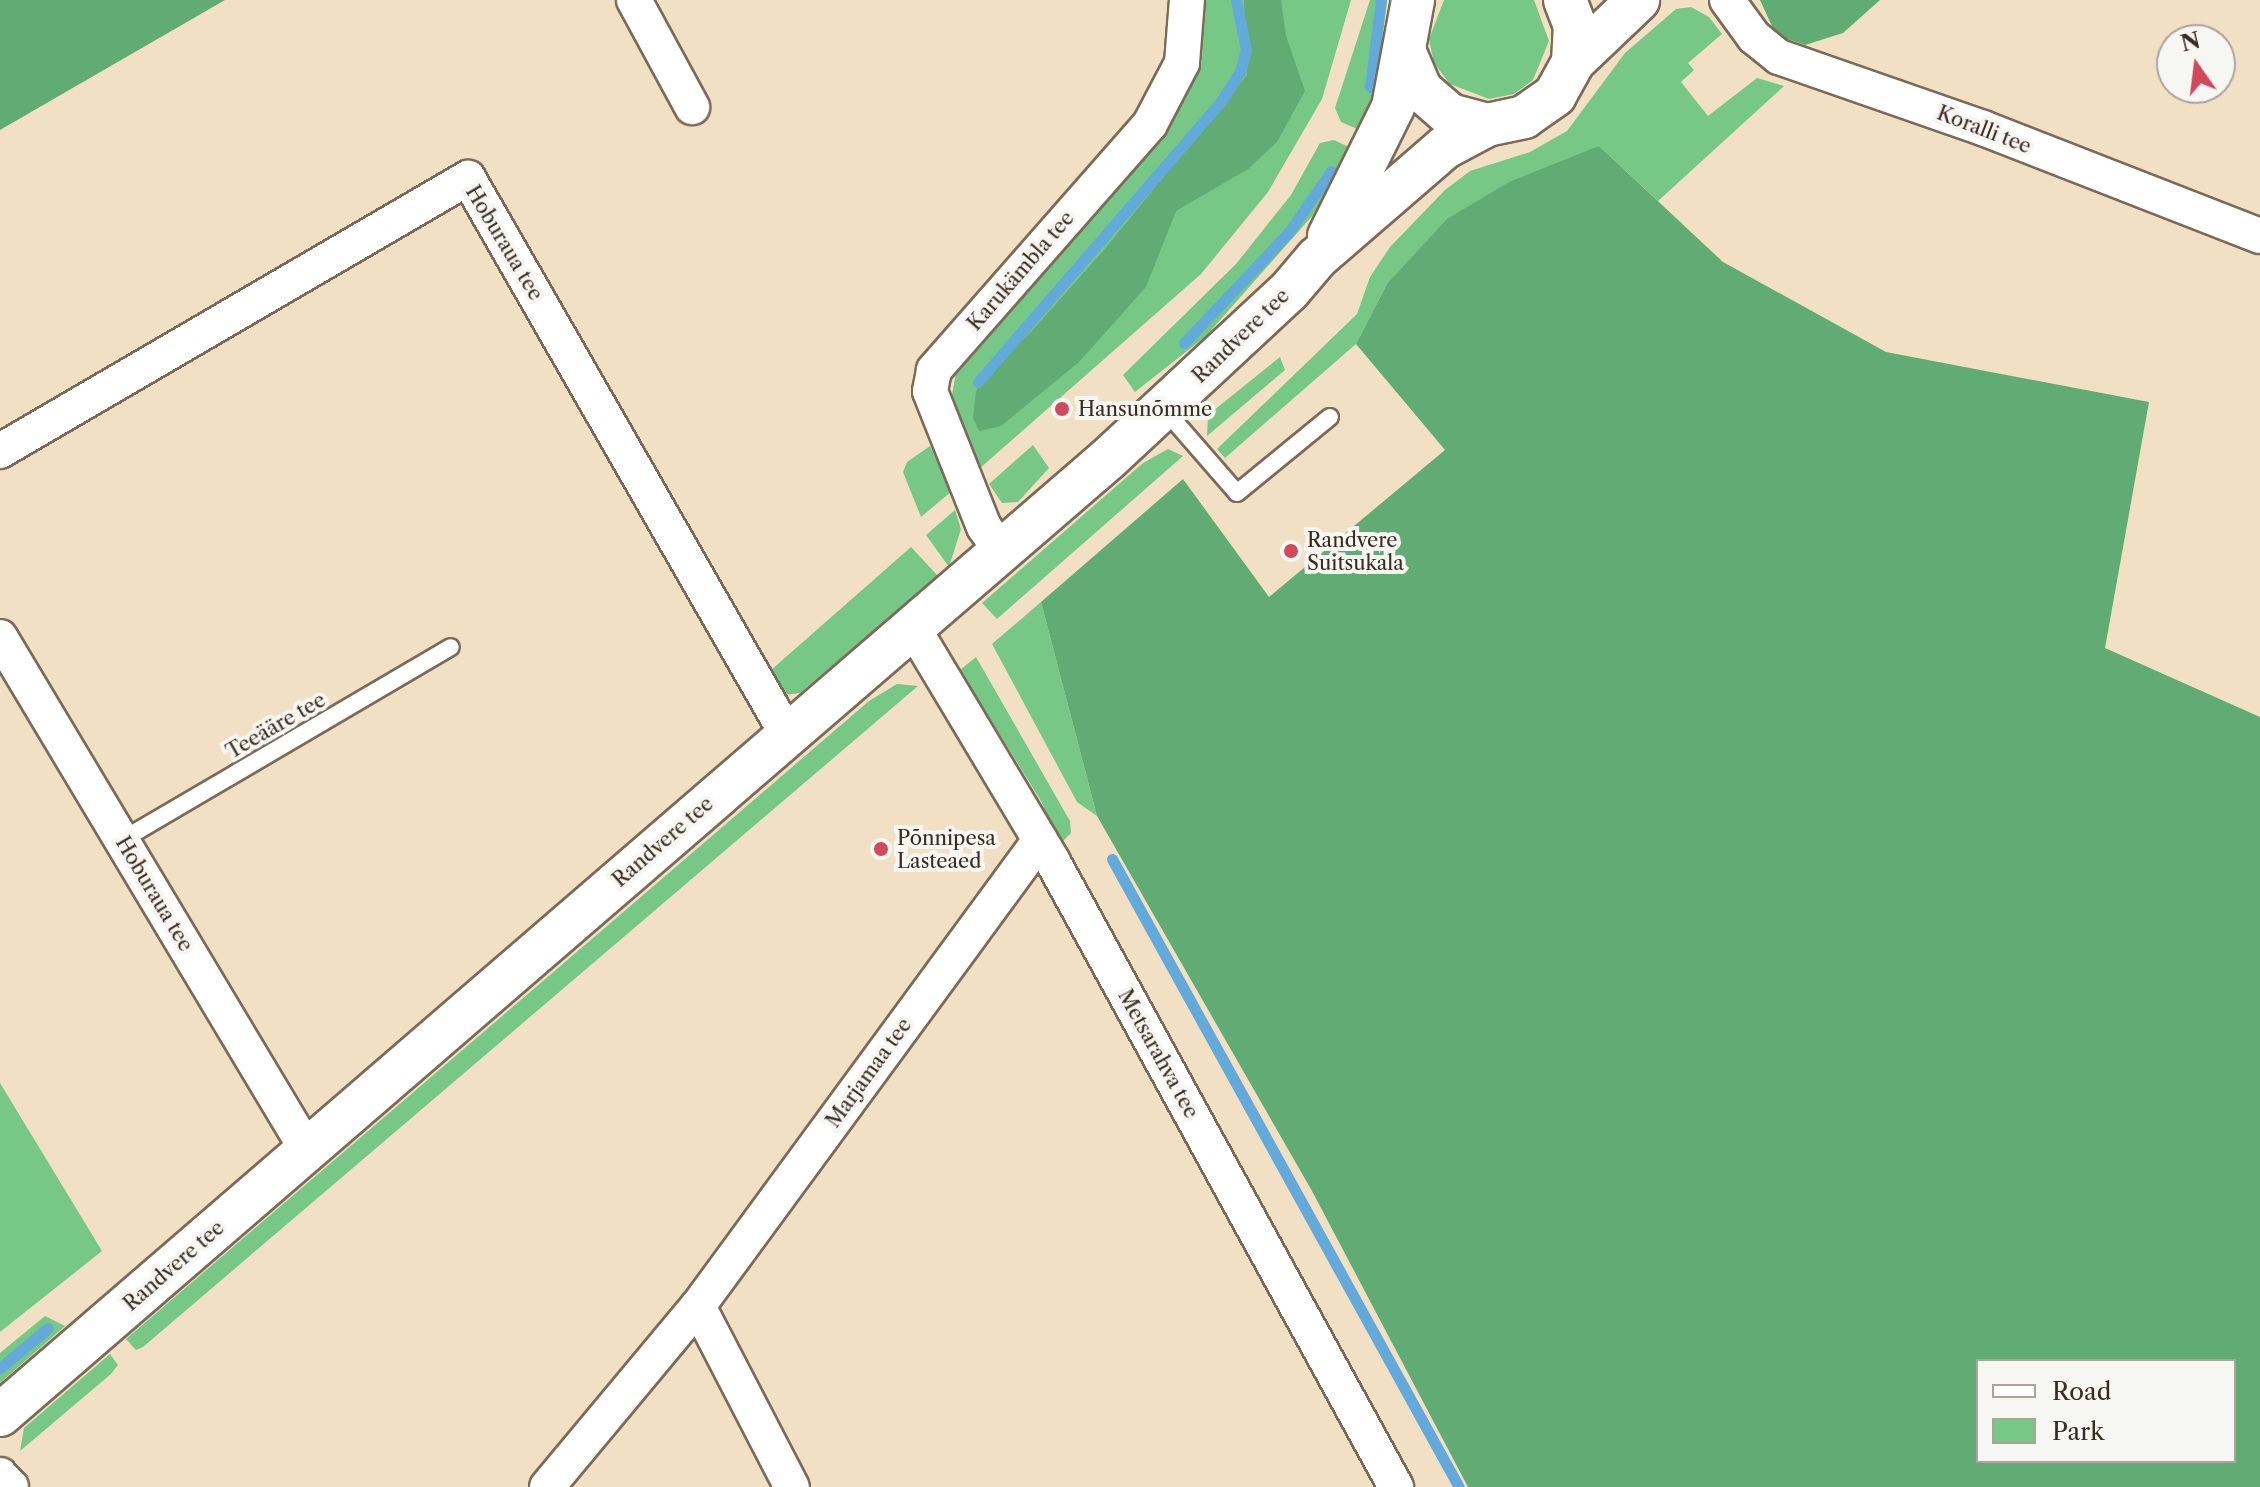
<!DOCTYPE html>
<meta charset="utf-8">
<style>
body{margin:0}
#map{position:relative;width:2260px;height:1487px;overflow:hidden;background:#f1e0c4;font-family:"Libre Caslon Text",serif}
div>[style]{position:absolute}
.green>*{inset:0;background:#77c787}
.forest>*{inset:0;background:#61ac74}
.stream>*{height:11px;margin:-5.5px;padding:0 5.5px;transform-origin:5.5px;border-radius:5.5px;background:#63a9d9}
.roads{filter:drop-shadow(2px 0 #7b6a58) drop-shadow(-2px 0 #7b6a58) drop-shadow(0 2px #7b6a58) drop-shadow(0 -2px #7b6a58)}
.service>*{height:16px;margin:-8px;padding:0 8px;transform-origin:8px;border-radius:8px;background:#fff}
.minor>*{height:34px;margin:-17px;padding:0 17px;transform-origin:17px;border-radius:17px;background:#fff}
.tertiary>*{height:42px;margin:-21px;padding:0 21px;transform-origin:21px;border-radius:21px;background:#fff}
.dots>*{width:22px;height:22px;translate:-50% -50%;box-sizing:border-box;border:4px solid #f6f6f2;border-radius:50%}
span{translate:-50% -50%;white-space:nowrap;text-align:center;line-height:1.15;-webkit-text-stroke:8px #f6f6f2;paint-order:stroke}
.street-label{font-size:20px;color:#3b2a1e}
.poi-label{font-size:20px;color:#3b2a1e}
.left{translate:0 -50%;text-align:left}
.legend{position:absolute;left:1976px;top:1359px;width:260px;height:104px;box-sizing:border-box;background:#f6f6f2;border:2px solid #aba49d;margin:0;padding:10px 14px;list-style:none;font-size:24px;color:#3b2a1e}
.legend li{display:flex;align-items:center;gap:16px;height:40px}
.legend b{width:40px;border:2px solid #aba49d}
.north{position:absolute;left:2156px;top:24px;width:80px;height:80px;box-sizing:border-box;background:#f6f6f2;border:2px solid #aba49d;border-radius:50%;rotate:346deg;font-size:22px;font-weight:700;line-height:32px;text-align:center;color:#3b2a1e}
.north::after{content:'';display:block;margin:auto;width:28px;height:36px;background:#d1495b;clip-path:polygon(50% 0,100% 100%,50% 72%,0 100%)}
</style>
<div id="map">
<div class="green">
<i style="clip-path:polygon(1203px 0,1351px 0,1322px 99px,1268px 192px,1201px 274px,979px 469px,950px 405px,956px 373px,1154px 144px,1202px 62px)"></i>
<i style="clip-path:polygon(1370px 0,1387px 0,1378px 68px,1383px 82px,1362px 131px,1341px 122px,1335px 108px)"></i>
<i style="clip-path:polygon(1444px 0,1534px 0,1549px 41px,1533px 80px,1514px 94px,1489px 99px,1450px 84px,1434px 63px,1429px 39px)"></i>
<i style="clip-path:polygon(1691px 7px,1709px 17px,1722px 34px,1688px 63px,1694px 70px,1681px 82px,1708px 116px,1757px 78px,1784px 86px,1658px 201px,1599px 146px,1387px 284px,1356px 344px,1225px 458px,1217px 449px,1357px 314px,1370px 277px,1390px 247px,1445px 190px,1470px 171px,1530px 152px,1567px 131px,1625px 53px,1676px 9px)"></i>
<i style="clip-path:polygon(1334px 140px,1353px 149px,1313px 215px,1206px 336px,1135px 392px,1123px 375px,1236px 264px,1291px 195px,1320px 143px)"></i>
<i style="clip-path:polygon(1280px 357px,1285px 370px,1207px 436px,1208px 415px)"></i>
<i style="clip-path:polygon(1033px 445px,1049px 468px,1018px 502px,1002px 503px,989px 484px)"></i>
<i style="clip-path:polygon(930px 446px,952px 491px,921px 517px,903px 472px,907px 462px)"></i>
<i style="clip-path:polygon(1168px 449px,1183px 456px,997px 619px,982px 603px,1143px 463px)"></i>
<i style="clip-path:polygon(955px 510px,961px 529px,949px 567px,926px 535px)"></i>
<i style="clip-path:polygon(911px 547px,938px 576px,800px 693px,784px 695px,762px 678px)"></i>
<i style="clip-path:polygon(1041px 602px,1097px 816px,1077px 802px,992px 644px)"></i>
<i style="clip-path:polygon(976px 657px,1070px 821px,1071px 833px,1059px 845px,1041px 801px,960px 670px)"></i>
<i style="clip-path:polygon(897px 684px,918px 686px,143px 1347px,136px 1350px,126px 1339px,869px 701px)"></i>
<i style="clip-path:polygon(0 1083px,102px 1251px,0 1332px)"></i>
<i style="clip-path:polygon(45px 1316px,65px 1326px,0 1383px,0 1353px)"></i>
<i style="clip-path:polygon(110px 1354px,118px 1365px,111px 1374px,20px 1451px,24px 1428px)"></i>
</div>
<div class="forest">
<i style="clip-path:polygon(0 0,225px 0,0 130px)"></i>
<i style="clip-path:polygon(1244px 0,1281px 0,1286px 36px,1305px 91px,1277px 142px,1248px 169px,1176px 211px,1146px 287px,1079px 362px,1001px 426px,979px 431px,973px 418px,976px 391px,986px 374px,1031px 332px,1103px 251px,1247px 75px)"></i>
<i style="clip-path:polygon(1760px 0,1880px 0,1843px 33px,1805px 45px,1776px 35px)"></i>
<i style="clip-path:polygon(evenodd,1599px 146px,1723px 262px,1886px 352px,2149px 402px,2105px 648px,2260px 717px,2260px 1487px,1468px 1487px,1312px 1191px,1097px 816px,1041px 602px,1183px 479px,1269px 597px,1445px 450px,1356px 344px,1387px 284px,1447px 219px,1509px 182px,1599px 146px,2234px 1361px,2234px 1461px,1978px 1461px,1978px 1361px,2234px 1361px)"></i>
</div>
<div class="stream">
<i style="left:1370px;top:87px;width:88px;rotate:-82.8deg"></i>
<i style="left:1184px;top:343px;width:153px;rotate:-46.6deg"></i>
<i style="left:1289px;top:232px;width:74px;rotate:-55.5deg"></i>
<i style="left:978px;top:382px;width:371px;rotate:-49.1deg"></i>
<i style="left:1221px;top:101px;width:35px;rotate:-57deg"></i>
<i style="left:1240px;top:72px;width:23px;rotate:-75deg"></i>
<i style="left:1246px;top:50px;width:51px;rotate:-101.3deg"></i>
<i style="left:1112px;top:859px;width:717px;rotate:61.08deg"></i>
<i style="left:0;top:1368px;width:62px;rotate:-39.8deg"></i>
</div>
<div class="roads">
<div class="service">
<i style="left:1164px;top:409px;width:111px;rotate:49deg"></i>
<i style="left:1237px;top:493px;width:120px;rotate:-39.3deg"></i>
<i style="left:122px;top:840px;width:381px;rotate:-30.4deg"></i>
</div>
<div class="minor">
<i style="left:634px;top:0;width:122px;rotate:61.5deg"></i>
<i style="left:1727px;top:0;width:46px;rotate:53.9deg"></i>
<i style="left:1754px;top:37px;width:32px;rotate:39deg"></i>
<i style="left:1779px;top:57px;width:216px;rotate:19.2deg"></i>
<i style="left:1983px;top:128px;width:297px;rotate:21.3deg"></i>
<i style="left:0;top:451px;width:542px;rotate:-30.26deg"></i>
<i style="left:468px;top:178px;width:641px;rotate:60.16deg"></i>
<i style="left:1001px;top:551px;width:29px;rotate:-125deg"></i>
<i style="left:984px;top:527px;width:146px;rotate:-111.7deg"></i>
<i style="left:930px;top:391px;width:21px;rotate:-79deg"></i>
<i style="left:934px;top:370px;width:327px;rotate:-48.7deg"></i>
<i style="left:1150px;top:124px;width:69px;rotate:-62.3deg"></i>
<i style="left:1182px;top:63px;width:63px;rotate:-85.5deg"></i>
<i style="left:912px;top:626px;width:275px;rotate:59.1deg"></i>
<i style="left:1053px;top:862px;width:713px;rotate:61.24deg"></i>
<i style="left:0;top:637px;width:598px;rotate:59.1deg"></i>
<i style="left:698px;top:1306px;width:204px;rotate:62.6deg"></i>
<i style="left:0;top:1475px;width:16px;rotate:47deg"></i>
<i style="left:547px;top:1487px;width:236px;rotate:-50.2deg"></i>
<i style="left:698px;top:1306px;width:578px;rotate:-53.72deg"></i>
</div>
<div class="tertiary">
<i style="left:1406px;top:55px;width:38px;rotate:67deg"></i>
<i style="left:1421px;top:90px;width:38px;rotate:41deg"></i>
<i style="left:1450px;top:115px;width:38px;rotate:15deg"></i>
<i style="left:1573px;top:62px;width:90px;rotate:-43.6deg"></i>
<i style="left:1329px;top:236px;width:144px;rotate:-63.6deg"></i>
<i style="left:1393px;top:107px;width:109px;rotate:-79.4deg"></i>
<i style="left:0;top:1415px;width:1463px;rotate:-40.79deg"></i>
<i style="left:1108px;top:459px;width:247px;rotate:-42.9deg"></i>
<i style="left:1289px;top:291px;width:43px;rotate:-49.7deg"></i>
<i style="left:1317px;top:258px;width:168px;rotate:-40.9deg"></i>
<i style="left:1444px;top:148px;width:49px;rotate:-28.1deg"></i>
<i style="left:1487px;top:125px;width:38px;rotate:-12deg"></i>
<i style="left:1524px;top:117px;width:38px;rotate:-35deg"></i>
<i style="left:1555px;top:95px;width:38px;rotate:-61deg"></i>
<i style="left:1573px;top:62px;width:36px;rotate:-87deg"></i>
<i style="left:1575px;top:26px;width:28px;rotate:-111deg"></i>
</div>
</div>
<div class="dots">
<i style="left:1062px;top:409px;background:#d1495b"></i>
<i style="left:1291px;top:551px;background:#d1495b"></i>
<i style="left:881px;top:849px;background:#d1495b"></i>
</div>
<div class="street-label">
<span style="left:1984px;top:130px;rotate:21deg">Koralli tee</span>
<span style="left:504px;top:243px;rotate:59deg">Hoburaua tee</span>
<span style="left:1021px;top:271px;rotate:-49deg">Karukämbla tee</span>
<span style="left:1241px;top:336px;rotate:-44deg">Randvere tee</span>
<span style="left:276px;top:726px;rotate:-30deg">Teeääre tee</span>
<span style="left:663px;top:842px;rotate:-41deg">Randvere tee</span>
<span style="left:154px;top:894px;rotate:59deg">Hoburaua tee</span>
<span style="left:1158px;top:1054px;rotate:61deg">Metsarahva tee</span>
<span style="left:869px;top:1073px;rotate:-54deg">Marjamaa tee</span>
<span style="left:174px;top:1266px;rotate:-41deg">Randvere tee</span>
</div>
<div class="poi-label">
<span class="left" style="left:1078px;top:409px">Hansunõmme</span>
<span class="left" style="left:1307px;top:552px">Randvere<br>Suitsukala</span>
<span class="left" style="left:897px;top:850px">Põnnipesa<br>Lasteaed</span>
</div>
<ul class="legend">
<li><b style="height:10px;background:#fff"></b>Road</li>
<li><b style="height:22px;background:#77c787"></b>Park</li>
</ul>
<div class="north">N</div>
</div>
